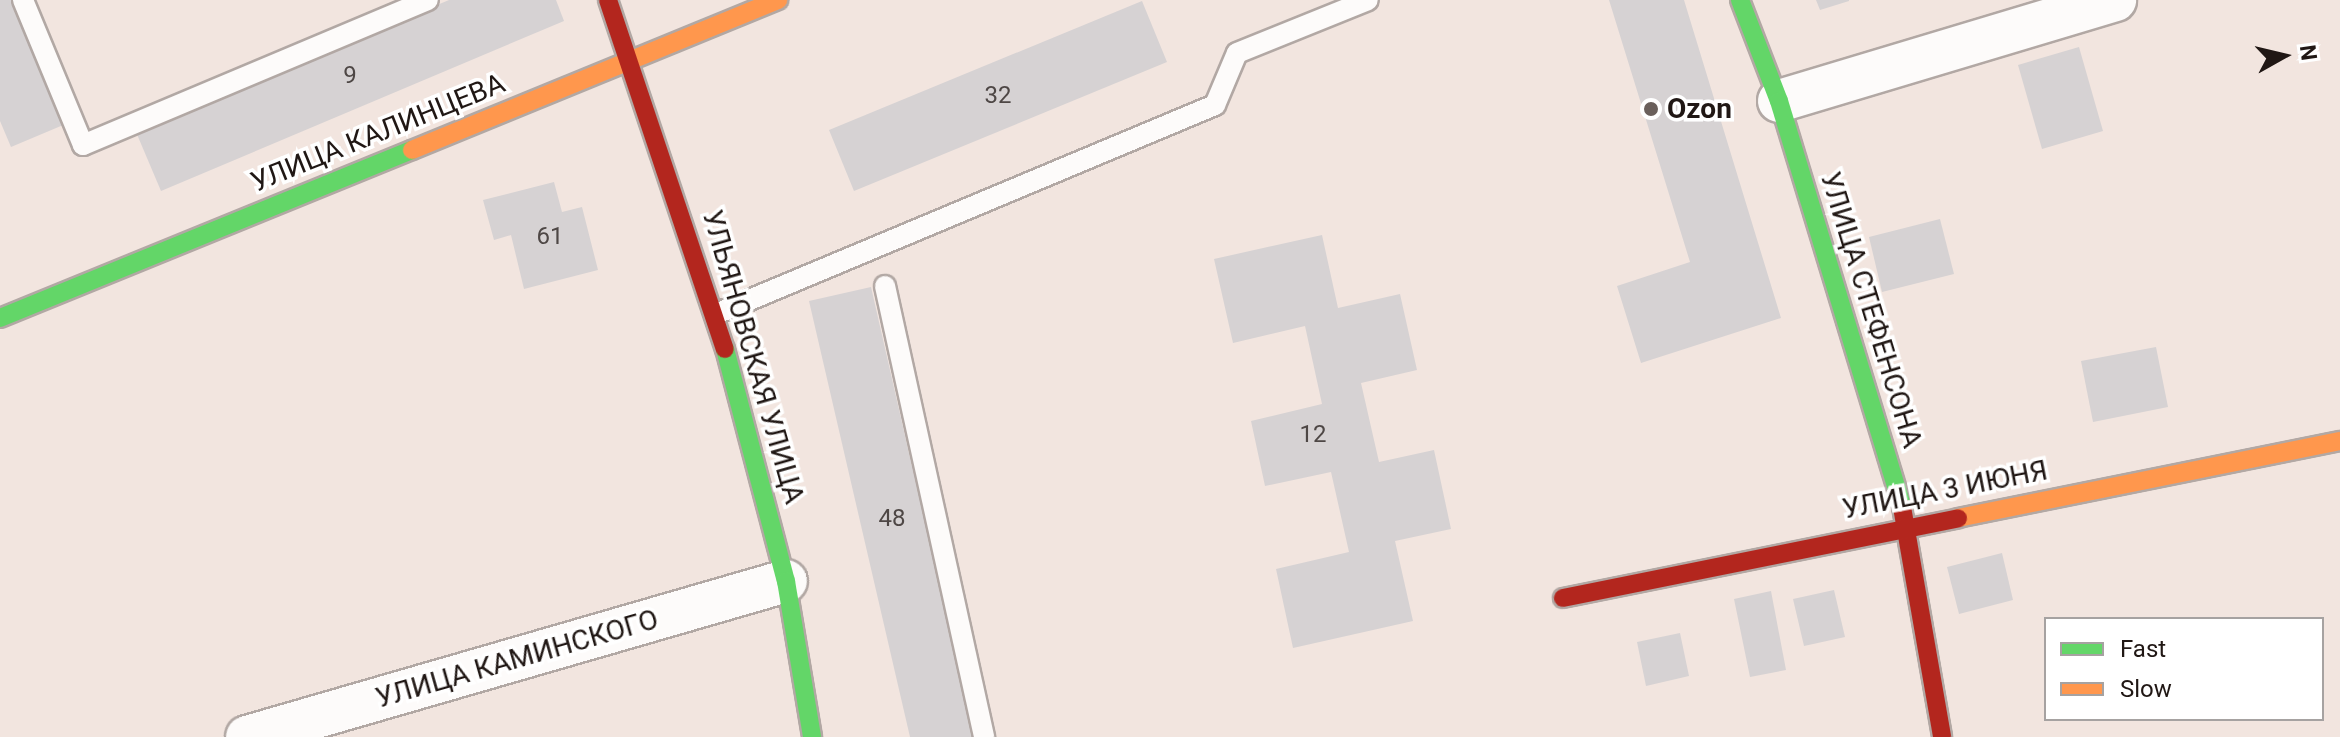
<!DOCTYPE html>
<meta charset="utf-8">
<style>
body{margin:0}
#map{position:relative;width:2340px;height:737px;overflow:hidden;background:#f2e5df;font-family:Roboto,sans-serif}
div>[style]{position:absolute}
.building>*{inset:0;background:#d6d2d3}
.roads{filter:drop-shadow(2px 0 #b2a8a4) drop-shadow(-2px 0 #b2a8a4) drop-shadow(0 2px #b2a8a4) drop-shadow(0 -2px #b2a8a4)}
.lane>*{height:20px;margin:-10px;padding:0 10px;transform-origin:10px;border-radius:10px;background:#fdfbfa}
.street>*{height:42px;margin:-21px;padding:0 21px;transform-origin:21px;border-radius:21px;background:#fdfbfa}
.fast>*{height:18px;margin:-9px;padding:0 9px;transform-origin:9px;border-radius:9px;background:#63d668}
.slow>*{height:18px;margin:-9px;padding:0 9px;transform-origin:9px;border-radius:9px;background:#ff974d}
.jam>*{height:18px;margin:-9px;padding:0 9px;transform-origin:9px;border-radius:9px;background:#b3261e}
.dots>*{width:22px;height:22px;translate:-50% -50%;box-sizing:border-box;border:4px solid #fff;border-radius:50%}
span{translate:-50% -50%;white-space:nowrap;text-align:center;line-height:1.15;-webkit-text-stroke:7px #fff;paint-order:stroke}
.number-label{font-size:24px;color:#4e4745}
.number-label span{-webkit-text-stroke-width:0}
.poi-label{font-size:28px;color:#201714;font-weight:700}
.left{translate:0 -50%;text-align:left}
.street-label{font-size:28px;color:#201714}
.legend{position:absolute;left:2044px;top:617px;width:280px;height:104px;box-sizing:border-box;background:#fff;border:2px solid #a6a2a1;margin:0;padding:10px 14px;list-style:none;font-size:24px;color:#201714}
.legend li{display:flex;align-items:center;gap:16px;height:40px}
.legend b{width:40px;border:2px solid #a6a2a1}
.north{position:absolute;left:2244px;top:16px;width:80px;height:80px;-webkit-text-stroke:6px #fff;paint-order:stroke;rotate:82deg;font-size:22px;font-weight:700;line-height:32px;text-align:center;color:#201714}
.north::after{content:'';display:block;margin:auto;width:28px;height:36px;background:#201714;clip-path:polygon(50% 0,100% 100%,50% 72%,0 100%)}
</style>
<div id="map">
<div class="building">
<i style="clip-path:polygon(0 0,17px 0,68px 123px,11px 147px,0 121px)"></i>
<i style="clip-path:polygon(449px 0,556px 0,564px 21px,161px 191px,136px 132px)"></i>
<i style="clip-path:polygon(1609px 0,1684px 0,1781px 318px,1641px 363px,1617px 286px,1690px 262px)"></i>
<i style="clip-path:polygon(1816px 0,1849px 0,1849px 1px,1820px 10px)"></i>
<i style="clip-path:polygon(1142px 1px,1167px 62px,854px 191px,829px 130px)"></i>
<i style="clip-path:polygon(2079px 47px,2103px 131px,2042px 149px,2018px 65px)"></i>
<i style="clip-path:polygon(554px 182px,562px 212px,582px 207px,598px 270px,524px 289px,511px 235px,494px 240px,483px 200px)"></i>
<i style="clip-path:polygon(1940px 219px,1954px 274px,1882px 292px,1869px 237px)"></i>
<i style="clip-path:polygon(1322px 235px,1338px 308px,1400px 294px,1417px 370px,1361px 383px,1379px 462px,1434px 450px,1451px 529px,1395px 541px,1413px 621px,1293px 648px,1276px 569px,1349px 552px,1331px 472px,1265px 486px,1251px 421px,1322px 404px,1305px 326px,1233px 343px,1214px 259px)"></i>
<i style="clip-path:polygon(871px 287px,974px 737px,910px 737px,809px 301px)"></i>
<i style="clip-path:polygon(2156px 347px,2168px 407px,2093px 422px,2081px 361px)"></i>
<i style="clip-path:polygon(2002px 553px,2013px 600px,1959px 614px,1947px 567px)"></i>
<i style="clip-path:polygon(1834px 590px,1845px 637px,1804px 646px,1793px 599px)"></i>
<i style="clip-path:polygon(1771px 591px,1786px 670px,1750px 677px,1734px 599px)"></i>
<i style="clip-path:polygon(1680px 633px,1689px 676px,1646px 686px,1637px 642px)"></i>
</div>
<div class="roads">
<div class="lane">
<i style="left:23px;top:0;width:157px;rotate:67.5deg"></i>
<i style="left:83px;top:145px;width:374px;rotate:-22.8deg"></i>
<i style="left:885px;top:286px;width:462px;rotate:77.6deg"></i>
<i style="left:716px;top:314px;width:541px;rotate:-22.73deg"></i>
<i style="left:1215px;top:105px;width:56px;rotate:-67.1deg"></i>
<i style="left:1237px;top:53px;width:141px;rotate:-22deg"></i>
</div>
<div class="street">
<i style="left:1779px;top:101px;width:351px;rotate:-16.7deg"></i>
<i style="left:247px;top:737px;width:561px;rotate:-16.14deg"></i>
</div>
<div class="fast">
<i style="left:1740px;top:0;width:108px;rotate:68.9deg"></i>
<i style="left:1779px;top:101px;width:424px;rotate:73.1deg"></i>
<i style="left:0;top:318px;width:445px;rotate:-22.2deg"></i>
<i style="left:725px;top:349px;width:240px;rotate:75.3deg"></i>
<i style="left:786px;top:581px;width:158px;rotate:80.5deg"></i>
</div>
<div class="slow">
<i style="left:412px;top:150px;width:396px;rotate:-22.3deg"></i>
<i style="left:1958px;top:518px;width:390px;rotate:-11.4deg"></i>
</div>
<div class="jam">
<i style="left:608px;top:0;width:368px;rotate:71.5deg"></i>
<i style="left:1902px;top:507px;width:233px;rotate:80.1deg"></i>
<i style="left:1563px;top:598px;width:403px;rotate:-11.4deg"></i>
</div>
</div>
<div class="dots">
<i style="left:1651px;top:109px;background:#6a5f5b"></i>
</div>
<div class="number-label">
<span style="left:350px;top:76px">9</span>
<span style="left:998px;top:96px">32</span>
<span style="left:550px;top:237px">61</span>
<span style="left:1313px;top:435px">12</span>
<span style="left:892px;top:519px">48</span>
</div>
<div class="poi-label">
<span class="left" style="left:1667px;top:109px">Ozon</span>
</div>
<div class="street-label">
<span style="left:378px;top:133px;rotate:-22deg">УЛИЦА КАЛИНЦЕВА</span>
<span style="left:1871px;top:310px;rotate:73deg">УЛИЦА СТЕФЕНСОНА</span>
<span style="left:753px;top:357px;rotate:74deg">УЛЬЯНОВСКАЯ УЛИЦА</span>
<span style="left:1945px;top:490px;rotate:-11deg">УЛИЦА 3 ИЮНЯ</span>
<span style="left:517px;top:659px;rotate:-16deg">УЛИЦА КАМИНСКОГО</span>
</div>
<ul class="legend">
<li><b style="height:10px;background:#63d668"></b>Fast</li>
<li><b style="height:10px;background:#ff974d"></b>Slow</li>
</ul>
<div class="north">N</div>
</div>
